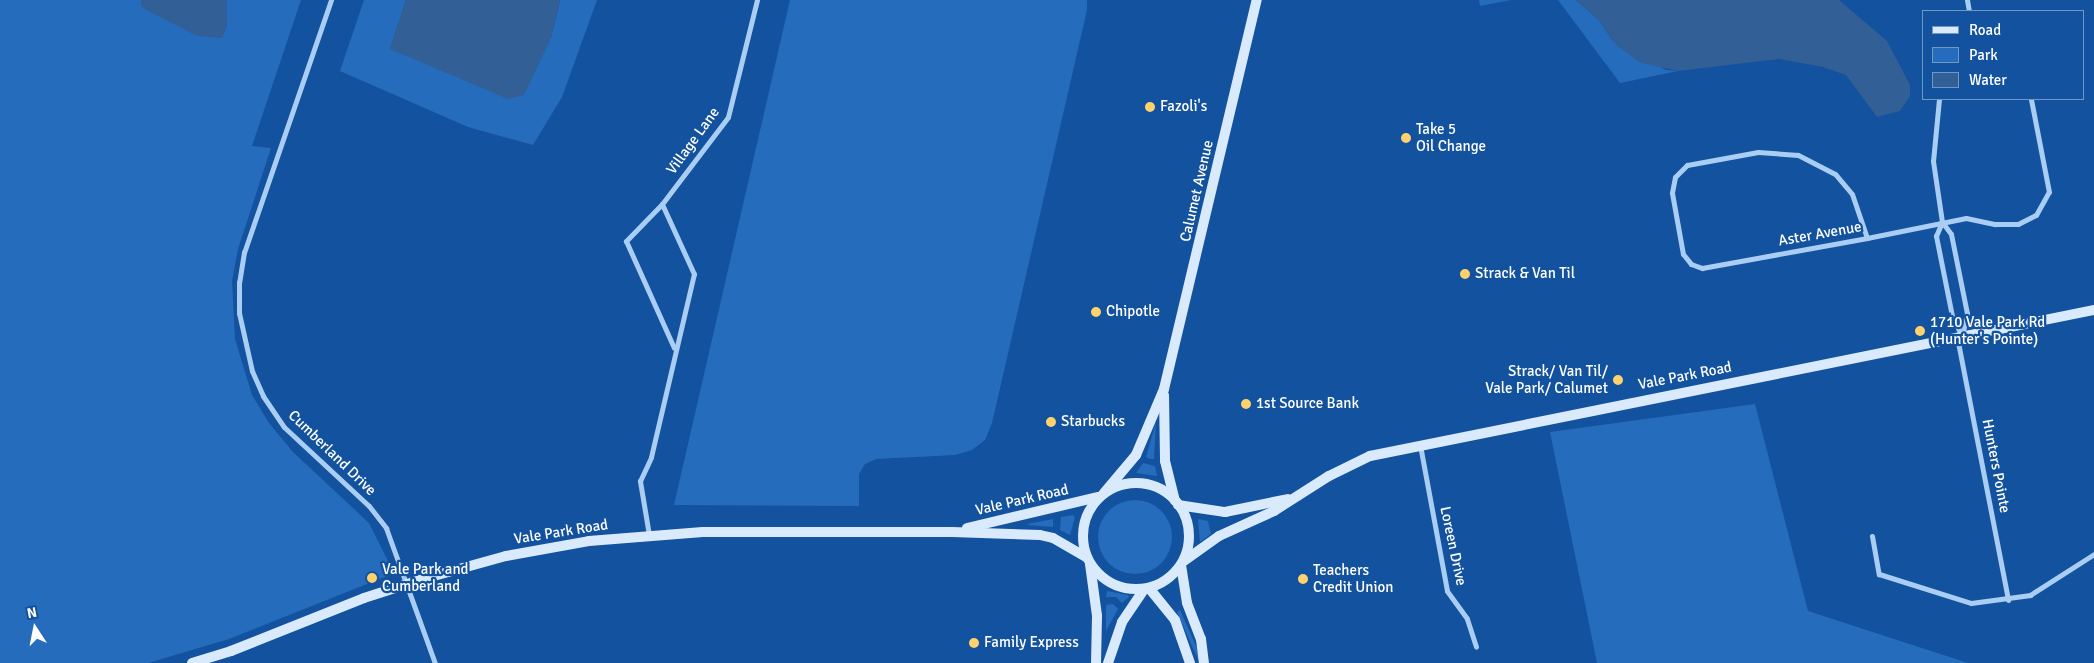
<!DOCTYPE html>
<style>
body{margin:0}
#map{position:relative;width:2094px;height:663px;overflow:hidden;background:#13529e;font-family:Signika,sans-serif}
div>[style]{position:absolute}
.green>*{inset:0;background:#266cbc}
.round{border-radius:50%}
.water>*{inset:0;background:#315f96}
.street>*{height:5px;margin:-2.5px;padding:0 2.5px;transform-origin:2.5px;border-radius:2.5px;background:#aacdf4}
.secondary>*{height:10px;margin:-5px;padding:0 5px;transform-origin:5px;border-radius:5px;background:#daeafd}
.secondary>.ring{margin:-5px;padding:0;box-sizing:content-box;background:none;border:10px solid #daeafd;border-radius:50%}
.dots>*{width:14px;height:14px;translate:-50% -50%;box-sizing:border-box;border:2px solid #13529e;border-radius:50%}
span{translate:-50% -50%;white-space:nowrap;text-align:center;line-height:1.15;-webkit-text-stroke:4.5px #13529e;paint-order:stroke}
.poi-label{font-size:15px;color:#fff}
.left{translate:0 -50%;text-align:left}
.right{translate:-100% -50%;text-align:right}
.street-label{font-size:15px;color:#fff}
.legend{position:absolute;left:1922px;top:10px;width:162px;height:90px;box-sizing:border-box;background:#13529e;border:1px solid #7197c5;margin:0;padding:6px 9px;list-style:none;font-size:15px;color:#fff}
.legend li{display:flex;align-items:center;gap:10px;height:25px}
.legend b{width:25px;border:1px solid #7197c5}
.north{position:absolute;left:10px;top:603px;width:50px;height:50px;-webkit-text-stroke:4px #13529e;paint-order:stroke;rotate:349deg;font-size:14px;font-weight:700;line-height:20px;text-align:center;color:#fff}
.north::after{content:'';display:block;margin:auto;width:18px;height:22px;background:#fff;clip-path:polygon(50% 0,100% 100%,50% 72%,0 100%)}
</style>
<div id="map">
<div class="green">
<i style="clip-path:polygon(0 0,141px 0,147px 10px,197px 35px,222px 38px,227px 25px,227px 0,301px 0,252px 146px,271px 148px,238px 249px,232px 281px,235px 339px,252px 395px,269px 423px,292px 451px,369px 523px,389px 563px,387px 576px,229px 639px,148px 663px,0 663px)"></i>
<i style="clip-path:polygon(364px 0,406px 0,390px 49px,551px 38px,560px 0,597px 0,562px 97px,533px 145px,468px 127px,340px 71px)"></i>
<i style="clip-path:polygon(790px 0,1087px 0,1087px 10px,992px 423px,985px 440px,972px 450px,955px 455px,876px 459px,865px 464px,859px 474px,859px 506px,674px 505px)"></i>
<i style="clip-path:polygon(1479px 0,1511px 0,1480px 6px)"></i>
<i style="clip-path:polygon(1558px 0,1576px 0,1599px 20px,1613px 41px,1666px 70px,1678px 71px,1620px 83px)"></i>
<i style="clip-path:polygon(1755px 404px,1808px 611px,1968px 663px,1597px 663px,1550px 432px)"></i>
<i style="clip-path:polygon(1156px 422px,1154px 459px,1150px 459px,1146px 457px)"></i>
<i style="clip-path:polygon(1143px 463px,1155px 466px,1157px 476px,1136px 473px)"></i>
<i class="round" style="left:1098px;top:500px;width:74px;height:74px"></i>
<i style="clip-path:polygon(1073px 515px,1075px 517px,1070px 535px,1060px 530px,1061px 517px)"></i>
<i style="clip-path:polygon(1053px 519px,1053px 527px,1028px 525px,1028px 524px)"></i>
<i style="clip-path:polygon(1198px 519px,1208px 521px,1211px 534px,1200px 542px)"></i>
<i style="clip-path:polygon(1107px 591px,1128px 595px,1129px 597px,1122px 603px,1116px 597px,1106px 597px)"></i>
<i style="clip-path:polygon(1113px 604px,1118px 609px,1106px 631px,1106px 605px)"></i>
<i style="clip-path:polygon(1180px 610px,1197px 648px,1199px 662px,1177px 612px)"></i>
</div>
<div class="water">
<i style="clip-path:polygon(141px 0,227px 0,227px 25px,222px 38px,197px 36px,147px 10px,141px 6px)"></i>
<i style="clip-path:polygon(406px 0,560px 0,551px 38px,524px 95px,508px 99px,390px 49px)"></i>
<i style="clip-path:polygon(1576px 0,1839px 0,1887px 41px,1910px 85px,1910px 96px,1900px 111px,1877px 117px,1846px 75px,1823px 67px,1779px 59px,1678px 71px,1641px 63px,1616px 45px,1599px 20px)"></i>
</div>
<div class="street">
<i style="left:331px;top:0;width:267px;rotate:109deg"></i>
<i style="left:244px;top:252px;width:30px;rotate:99deg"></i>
<i style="left:239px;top:282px;width:31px;rotate:90deg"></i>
<i style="left:239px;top:313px;width:59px;rotate:77.4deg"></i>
<i style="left:252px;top:371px;width:27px;rotate:66deg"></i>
<i style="left:263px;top:396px;width:37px;rotate:56deg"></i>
<i style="left:284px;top:427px;width:116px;rotate:42.9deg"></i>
<i style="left:369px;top:506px;width:28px;rotate:52deg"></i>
<i style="left:386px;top:528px;width:144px;rotate:70.1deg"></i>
<i style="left:1967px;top:0;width:11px;rotate:80deg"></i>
<i style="left:1939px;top:99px;width:62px;rotate:95.5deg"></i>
<i style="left:1933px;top:161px;width:62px;rotate:81.6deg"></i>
<i style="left:662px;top:204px;width:52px;rotate:134.2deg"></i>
<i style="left:626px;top:241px;width:117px;rotate:65.8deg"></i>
<i style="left:1942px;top:222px;width:15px;rotate:53deg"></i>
<i style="left:1951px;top:234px;width:81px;rotate:78.6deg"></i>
<i style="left:1967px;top:313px;width:24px;rotate:102deg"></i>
<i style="left:1962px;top:336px;width:22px;rotate:-117deg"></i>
<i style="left:1952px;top:316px;width:82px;rotate:-101.3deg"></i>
<i style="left:1936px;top:236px;width:15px;rotate:-67deg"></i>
<i style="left:1867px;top:238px;width:46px;rotate:-108.8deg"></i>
<i style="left:1852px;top:194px;width:26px;rotate:-130deg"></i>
<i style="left:1835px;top:174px;width:42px;rotate:-152.8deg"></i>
<i style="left:1798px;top:155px;width:40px;rotate:-175.7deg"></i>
<i style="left:1758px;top:152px;width:72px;rotate:169.6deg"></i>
<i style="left:1687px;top:165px;width:17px;rotate:135deg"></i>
<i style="left:1675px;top:177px;width:16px;rotate:101deg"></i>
<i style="left:1672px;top:193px;width:62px;rotate:79.8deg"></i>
<i style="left:1683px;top:254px;width:13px;rotate:51deg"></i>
<i style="left:1691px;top:264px;width:12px;rotate:20deg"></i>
<i style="left:1702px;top:268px;width:168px;rotate:-10.3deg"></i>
<i style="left:1867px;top:238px;width:101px;rotate:-11.4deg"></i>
<i style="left:1966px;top:218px;width:30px;rotate:12deg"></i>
<i style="left:1995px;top:224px;width:23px"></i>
<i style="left:2018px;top:224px;width:20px;rotate:-27deg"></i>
<i style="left:2036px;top:215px;width:26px;rotate:-61deg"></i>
<i style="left:2049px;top:192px;width:95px;rotate:-101deg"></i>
<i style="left:1957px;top:337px;width:268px;rotate:79deg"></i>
<i style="left:1420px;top:445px;width:148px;rotate:79.5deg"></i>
<i style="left:1447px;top:591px;width:34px;rotate:54deg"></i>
<i style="left:1467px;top:619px;width:29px;rotate:72deg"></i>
<i style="left:649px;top:535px;width:55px;rotate:-99.5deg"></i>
<i style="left:640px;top:481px;width:26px;rotate:-65deg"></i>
<i style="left:651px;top:457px;width:188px;rotate:-76.8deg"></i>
<i style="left:694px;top:274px;width:77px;rotate:-114.6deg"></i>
<i style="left:662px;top:204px;width:109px;rotate:-52.8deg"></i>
<i style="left:728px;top:117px;width:121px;rotate:-76.1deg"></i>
<i style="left:1872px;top:536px;width:39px;rotate:80deg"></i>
<i style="left:1879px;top:574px;width:96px;rotate:17.5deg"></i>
<i style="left:1971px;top:603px;width:60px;rotate:-7.7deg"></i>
<i style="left:2030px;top:595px;width:76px;rotate:-32.6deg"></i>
</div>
<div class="secondary">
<i style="left:1164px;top:395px;width:66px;rotate:89.1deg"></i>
<i style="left:1165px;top:461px;width:41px;rotate:76deg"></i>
<i class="ring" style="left:1083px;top:483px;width:96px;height:96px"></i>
<i style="left:1104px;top:493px;width:50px;rotate:-49.9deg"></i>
<i style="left:1136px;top:455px;width:72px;rotate:-67deg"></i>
<i style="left:1164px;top:389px;width:400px;rotate:-76.6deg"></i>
<i style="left:1178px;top:505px;width:48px;rotate:8.5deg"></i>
<i style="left:1225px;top:512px;width:64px;rotate:-11.7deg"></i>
<i style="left:967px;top:528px;width:135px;rotate:-13.3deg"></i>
<i style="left:1184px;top:561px;width:43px;rotate:-35.5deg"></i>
<i style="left:1219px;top:536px;width:60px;rotate:-24.4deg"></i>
<i style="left:1274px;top:511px;width:65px;rotate:-32.5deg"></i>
<i style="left:1329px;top:476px;width:46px;rotate:-26deg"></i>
<i style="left:1370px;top:456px;width:739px;rotate:-11.4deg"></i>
<i style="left:1090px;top:564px;width:52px;rotate:82.3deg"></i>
<i style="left:1097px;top:616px;width:47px;rotate:91.2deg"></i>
<i style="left:1181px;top:565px;width:38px;rotate:81deg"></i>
<i style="left:1187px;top:603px;width:39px;rotate:69deg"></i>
<i style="left:1201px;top:639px;width:24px;rotate:83deg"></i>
<i style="left:1149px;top:588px;width:41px;rotate:50.9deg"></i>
<i style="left:1175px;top:620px;width:46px;rotate:70.8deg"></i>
<i style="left:192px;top:663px;width:41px;rotate:-17.1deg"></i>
<i style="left:231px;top:651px;width:143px;rotate:-21.7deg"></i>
<i style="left:364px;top:598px;width:62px;rotate:-17.9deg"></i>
<i style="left:423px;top:579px;width:86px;rotate:-15.5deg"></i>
<i style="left:506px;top:556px;width:84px;rotate:-10.2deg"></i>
<i style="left:589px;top:541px;width:114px;rotate:-4.5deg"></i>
<i style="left:703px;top:532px;width:249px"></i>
<i style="left:952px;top:532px;width:88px;rotate:2deg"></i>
<i style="left:1040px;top:535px;width:13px;rotate:13deg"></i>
<i style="left:1053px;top:538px;width:39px;rotate:30deg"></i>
<i style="left:1108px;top:663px;width:43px;rotate:-71.1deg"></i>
<i style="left:1122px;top:622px;width:40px;rotate:-56deg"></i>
</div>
<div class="dots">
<i style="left:1150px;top:107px;background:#ffd26d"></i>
<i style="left:1406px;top:138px;background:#ffd26d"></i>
<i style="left:1465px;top:274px;background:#ffd26d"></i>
<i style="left:1096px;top:312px;background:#ffd26d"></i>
<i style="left:1920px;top:331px;background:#ffd26d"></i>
<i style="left:1618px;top:380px;background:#ffd26d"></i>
<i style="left:1246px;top:404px;background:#ffd26d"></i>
<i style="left:1051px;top:422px;background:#ffd26d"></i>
<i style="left:372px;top:578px;background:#ffd26d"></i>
<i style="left:1303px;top:579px;background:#ffd26d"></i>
<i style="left:974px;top:643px;background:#ffd26d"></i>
</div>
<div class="poi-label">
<span class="left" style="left:1160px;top:107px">Fazoli's</span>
<span class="left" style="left:1416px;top:138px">Take 5<br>Oil Change</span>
<span class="left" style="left:1475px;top:274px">Strack &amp; Van Til</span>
<span class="left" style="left:1106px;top:312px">Chipotle</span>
<span class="left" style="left:1930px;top:331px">1710 Vale Park Rd<br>(Hunter's Pointe)</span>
<span class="right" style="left:1608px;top:380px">Strack/ Van Til/<br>Vale Park/ Calumet</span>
<span class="left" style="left:1256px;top:404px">1st Source Bank</span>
<span class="left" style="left:1061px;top:422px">Starbucks</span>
<span class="left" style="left:382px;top:578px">Vale Park and<br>Cumberland</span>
<span class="left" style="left:1313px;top:579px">Teachers<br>Credit Union</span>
<span class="left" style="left:984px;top:643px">Family Express</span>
</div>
<div class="street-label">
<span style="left:693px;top:141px;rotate:-54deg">Village Lane</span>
<span style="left:1197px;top:191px;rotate:-77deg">Calumet Avenue</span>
<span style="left:1820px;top:234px;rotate:-10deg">Aster Avenue</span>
<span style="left:1685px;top:376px;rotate:-11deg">Vale Park Road</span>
<span style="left:332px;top:453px;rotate:44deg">Cumberland Drive</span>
<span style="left:1996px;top:466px;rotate:79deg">Hunters Pointe</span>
<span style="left:1022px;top:500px;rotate:-13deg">Vale Park Road</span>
<span style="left:561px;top:532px;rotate:-9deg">Vale Park Road</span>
<span style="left:1453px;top:546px;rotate:78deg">Loreen Drive</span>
</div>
<ul class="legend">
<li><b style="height:6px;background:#daeafd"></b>Road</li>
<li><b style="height:14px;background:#266cbc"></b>Park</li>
<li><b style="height:14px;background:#315f96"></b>Water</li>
</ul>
<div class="north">N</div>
</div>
